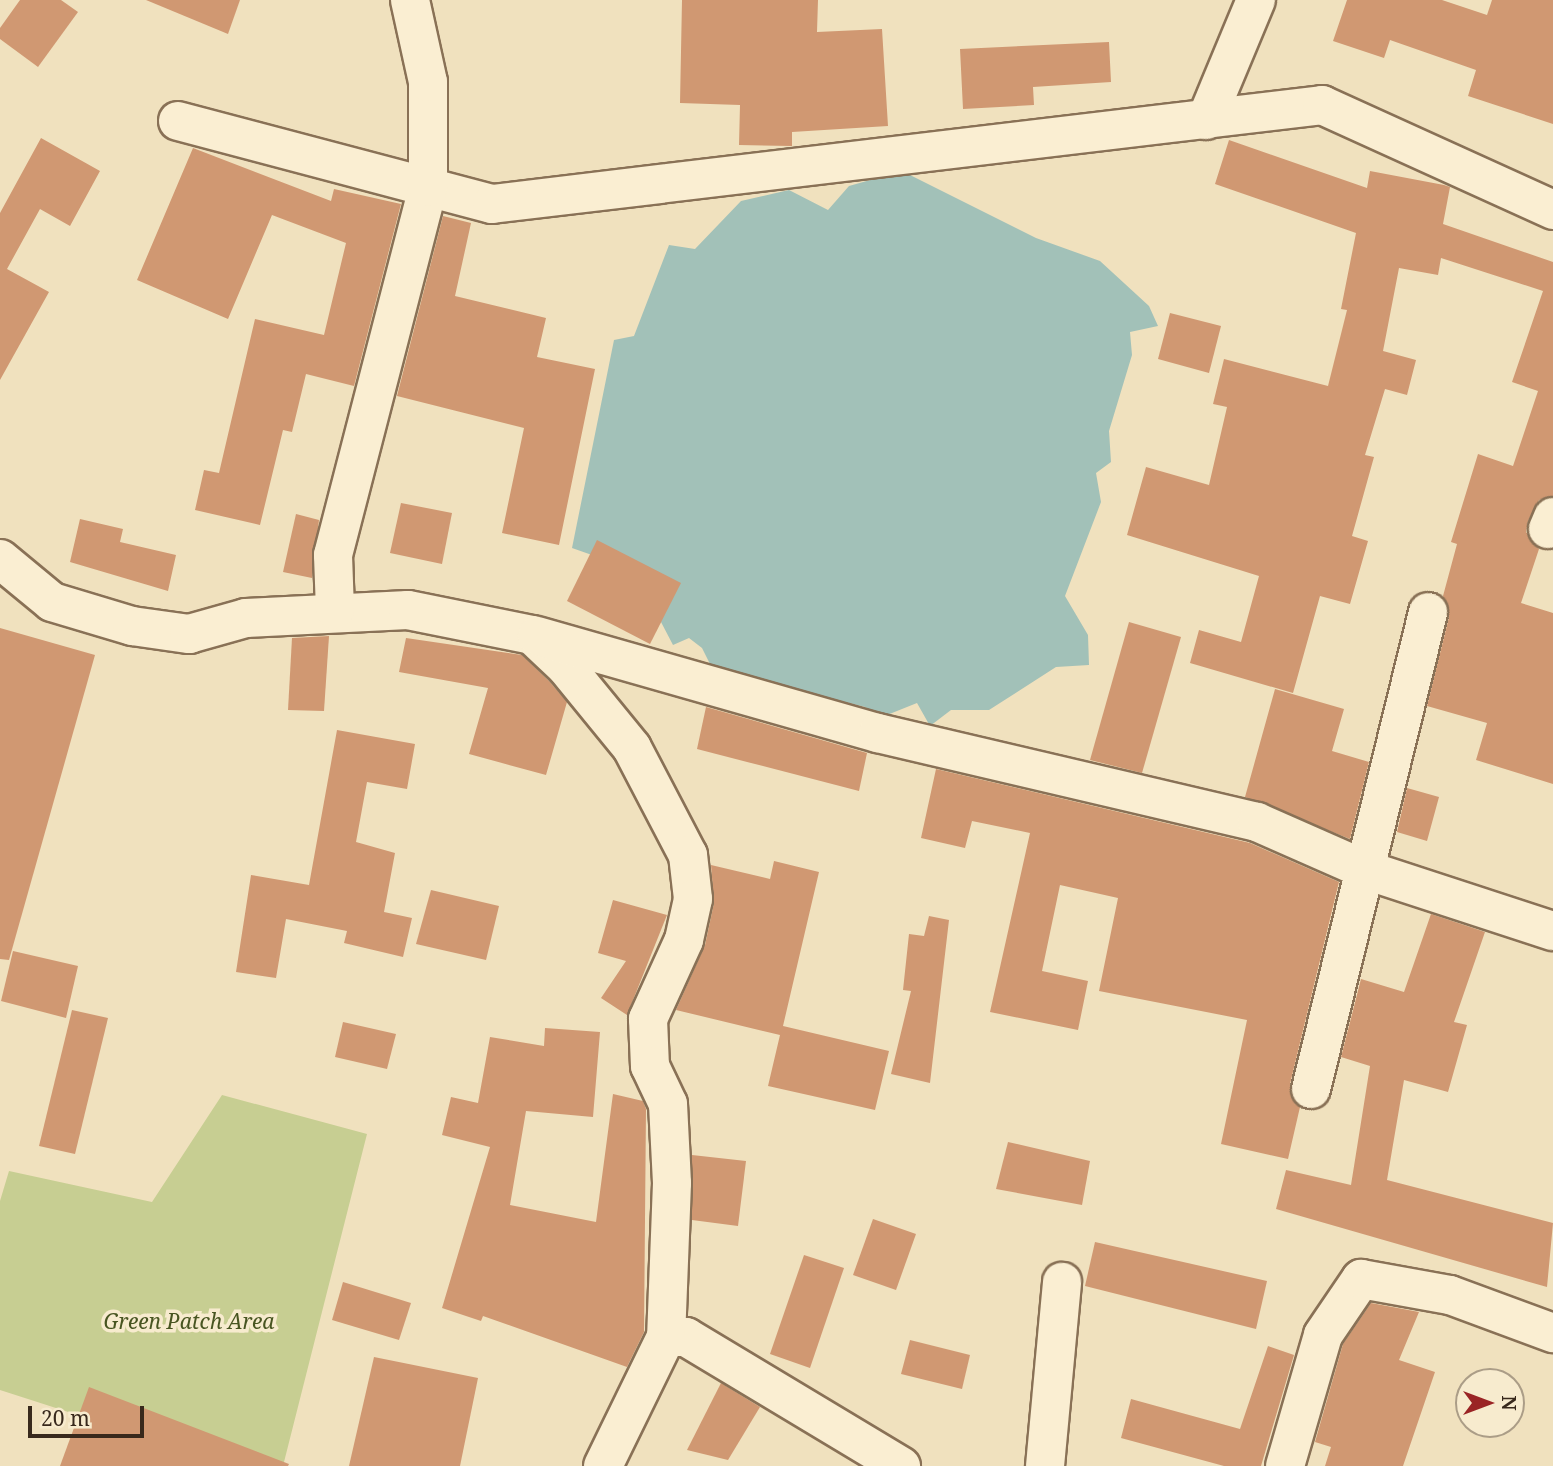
<!DOCTYPE html>
<style>
body{margin:0}
#map{position:relative;width:1553px;height:1466px;overflow:hidden;background:#f0e1be;font-family:"Noto Serif",serif}
div>[style]{position:absolute}
.green>*{inset:0;background:#c7ce92}
.water>*{inset:0;background:#a2c1b8}
.building>*{inset:0;background:#d09872}
.roads{filter:drop-shadow(2px 0 #897156) drop-shadow(-2px 0 #897156) drop-shadow(0 2px #897156) drop-shadow(0 -2px #897156)}
.minor>*{height:38px;margin:-19px;padding:0 19px;transform-origin:19px;border-radius:19px;background:#faeed2}
span{translate:-50% -50%;white-space:nowrap;text-align:center;line-height:1.15;-webkit-text-stroke:7px #f7ebce;paint-order:stroke}
.park-label{font-size:21px;color:#485521;font-style:italic}
.north{position:absolute;left:1455px;top:1368px;width:70px;height:70px;box-sizing:border-box;background:#f7ebce;border:2px solid #ab9d87;border-radius:50%;rotate:90deg;font-size:19px;font-weight:700;line-height:28px;text-align:center;color:#38291c}
.north::after{content:'';display:block;margin:auto;width:24px;height:32px;background:#9a2425;clip-path:polygon(50% 0,100% 100%,50% 72%,0 100%)}
.scale{position:absolute;left:28px;top:1406px;width:116px;height:32px;box-sizing:border-box;border:4px solid #38291c;border-top:0;padding-left:9px;font-size:21px;line-height:24px;white-space:nowrap;color:#38291c;-webkit-text-stroke:5px #f7ebce;paint-order:stroke}
</style>
<div id="map">
<div class="green">
<i style="clip-path:polygon(222px 1095px,367px 1134px,283px 1466px,236px 1466px,0 1390px,0 1201px,9px 1171px,152px 1202px)"></i>
</div>
<div class="water">
<i style="clip-path:polygon(902px 171px,1036px 238px,1100px 261px,1149px 306px,1158px 326px,1130px 332px,1132px 355px,1109px 431px,1111px 462px,1096px 473px,1101px 502px,1065px 596px,1088px 635px,1089px 665px,1056px 667px,989px 710px,951px 710px,930px 726px,917px 703px,882px 717px,865px 707px,712px 668px,702px 648px,689px 638px,673px 645px,661px 622px,666px 581px,572px 548px,614px 340px,634px 336px,669px 245px,695px 249px,741px 201px,789px 190px,828px 210px,849px 186px)"></i>
</div>
<div class="building">
<i style="clip-path:polygon(20px 0,61px 0,78px 12px,38px 67px,0 39px,0 28px)"></i>
<i style="clip-path:polygon(146px 0,240px 0,228px 34px)"></i>
<i style="clip-path:polygon(682px 0,818px 0,817px 32px,882px 29px,888px 126px,792px 132px,792px 146px,739px 145px,740px 105px,680px 103px)"></i>
<i style="clip-path:polygon(1347px 0,1442px 0,1487px 15px,1492px 0,1553px 0,1553px 124px,1468px 96px,1476px 70px,1390px 40px,1384px 58px,1333px 41px)"></i>
<i style="clip-path:polygon(1109px 42px,1111px 82px,1033px 87px,1034px 105px,963px 109px,960px 49px)"></i>
<i style="clip-path:polygon(41px 138px,100px 171px,70px 226px,40px 209px,7px 269px,49px 292px,0 380px,0 213px)"></i>
<i style="clip-path:polygon(1229px 140px,1367px 188px,1370px 171px,1444px 185px,1450px 187px,1443px 224px,1553px 262px,1553px 496px,1539px 500px,1528px 521px,1526px 532px,1539px 549px,1521px 603px,1553px 613px,1553px 784px,1476px 760px,1487px 723px,1427px 706px,1449px 617px,1443px 596px,1457px 544px,1451px 542px,1478px 454px,1513px 466px,1538px 391px,1512px 382px,1543px 291px,1441px 258px,1438px 275px,1399px 268px,1383px 351px,1416px 360px,1407px 395px,1385px 389px,1365px 455px,1374px 457px,1352px 536px,1368px 541px,1350px 604px,1320px 596px,1293px 693px,1190px 663px,1199px 630px,1241px 642px,1259px 576px,1127px 535px,1146px 467px,1209px 485px,1227px 407px,1213px 404px,1224px 359px,1328px 386px,1347px 310px,1341px 309px,1356px 233px,1215px 184px)"></i>
<i style="clip-path:polygon(193px 148px,331px 201px,334px 189px,401px 204px,354px 386px,306px 374px,292px 432px,283px 430px,260px 525px,195px 510px,204px 470px,219px 473px,255px 319px,324px 335px,346px 243px,272px 215px,228px 319px,137px 280px)"></i>
<i style="clip-path:polygon(443px 216px,471px 223px,455px 296px,546px 318px,537px 357px,595px 369px,559px 545px,502px 533px,524px 428px,397px 396px)"></i>
<i style="clip-path:polygon(1170px 313px,1221px 326px,1209px 373px,1158px 359px)"></i>
<i style="clip-path:polygon(401px 503px,452px 513px,442px 564px,390px 553px)"></i>
<i style="clip-path:polygon(296px 514px,319px 520px,312px 578px,283px 572px)"></i>
<i style="clip-path:polygon(80px 519px,123px 529px,120px 542px,176px 555px,168px 591px,70px 562px)"></i>
<i style="clip-path:polygon(597px 540px,681px 583px,650px 644px,567px 601px)"></i>
<i style="clip-path:polygon(1129px 622px,1181px 637px,1142px 773px,1090px 760px)"></i>
<i style="clip-path:polygon(0 628px,95px 655px,9px 960px,0 959px)"></i>
<i style="clip-path:polygon(329px 636px,324px 711px,288px 710px,292px 638px)"></i>
<i style="clip-path:polygon(406px 638px,522px 655px,550px 682px,567px 702px,546px 775px,469px 754px,488px 688px,399px 672px)"></i>
<i style="clip-path:polygon(1275px 689px,1344px 709px,1332px 751px,1369px 762px,1350px 839px,1245px 797px)"></i>
<i style="clip-path:polygon(706px 707px,867px 753px,859px 791px,697px 749px)"></i>
<i style="clip-path:polygon(337px 730px,415px 744px,407px 789px,367px 782px,356px 842px,395px 853px,384px 912px,412px 918px,403px 957px,344px 943px,347px 931px,286px 919px,276px 978px,236px 972px,251px 875px,309px 885px)"></i>
<i style="clip-path:polygon(936px 769px,1250px 843px,1339px 882px,1290px 1084px,1300px 1107px,1288px 1159px,1221px 1144px,1247px 1020px,1099px 991px,1118px 898px,1060px 885px,1042px 971px,1088px 981px,1078px 1030px,990px 1012px,1030px 833px,972px 821px,965px 848px,921px 838px)"></i>
<i style="clip-path:polygon(1407px 788px,1439px 797px,1427px 841px,1397px 832px)"></i>
<i style="clip-path:polygon(774px 861px,819px 872px,783px 1026px,889px 1051px,875px 1110px,768px 1086px,780px 1035px,676px 1010px,705px 945px,714px 903px,711px 865px,770px 879px)"></i>
<i style="clip-path:polygon(431px 890px,499px 906px,486px 960px,416px 944px)"></i>
<i style="clip-path:polygon(613px 900px,667px 915px,627px 1015px,601px 998px,626px 961px,598px 953px)"></i>
<i style="clip-path:polygon(1431px 914px,1485px 932px,1454px 1022px,1467px 1025px,1448px 1092px,1404px 1080px,1387px 1180px,1553px 1223px,1547px 1287px,1276px 1209px,1286px 1170px,1351px 1185px,1370px 1066px,1341px 1057px,1361px 979px,1404px 992px)"></i>
<i style="clip-path:polygon(929px 916px,949px 920px,930px 1083px,891px 1074px,911px 991px,903px 990px,909px 934px,924px 936px)"></i>
<i style="clip-path:polygon(13px 951px,78px 966px,66px 1018px,1px 1001px)"></i>
<i style="clip-path:polygon(72px 1010px,108px 1018px,75px 1154px,39px 1146px)"></i>
<i style="clip-path:polygon(343px 1022px,396px 1034px,387px 1069px,335px 1057px)"></i>
<i style="clip-path:polygon(545px 1028px,600px 1032px,593px 1117px,526px 1111px,510px 1205px,596px 1222px,613px 1094px,643px 1101px,646px 1109px,644px 1332px,627px 1367px,483px 1316px,481px 1321px,442px 1308px,490px 1147px,442px 1135px,451px 1097px,478px 1103px,490px 1037px,544px 1046px)"></i>
<i style="clip-path:polygon(1008px 1142px,1090px 1161px,1082px 1205px,996px 1189px)"></i>
<i style="clip-path:polygon(692px 1155px,746px 1161px,738px 1226px,692px 1220px)"></i>
<i style="clip-path:polygon(873px 1219px,916px 1234px,896px 1290px,853px 1275px)"></i>
<i style="clip-path:polygon(1095px 1242px,1267px 1281px,1256px 1329px,1085px 1286px)"></i>
<i style="clip-path:polygon(804px 1255px,844px 1268px,810px 1368px,770px 1354px)"></i>
<i style="clip-path:polygon(343px 1282px,411px 1303px,399px 1340px,332px 1320px)"></i>
<i style="clip-path:polygon(1371px 1303px,1419px 1312px,1399px 1360px,1435px 1372px,1403px 1466px,1325px 1466px,1331px 1447px,1315px 1442px,1343px 1344px)"></i>
<i style="clip-path:polygon(910px 1340px,970px 1355px,962px 1389px,901px 1374px)"></i>
<i style="clip-path:polygon(1268px 1346px,1294px 1355px,1261px 1466px,1224px 1466px,1121px 1438px,1131px 1399px,1240px 1429px)"></i>
<i style="clip-path:polygon(374px 1357px,478px 1378px,460px 1466px,349px 1466px)"></i>
<i style="clip-path:polygon(721px 1383px,760px 1407px,728px 1460px,687px 1450px)"></i>
<i style="clip-path:polygon(89px 1387px,289px 1464px,288px 1466px,60px 1466px)"></i>
</div>
<div class="roads">
<div class="minor">
<i style="left:1206px;top:120px;width:130px;rotate:-67.4deg"></i>
<i style="left:178px;top:121px;width:325px;rotate:14.8deg"></i>
<i style="left:492px;top:204px;width:836px;rotate:-6.8deg"></i>
<i style="left:1322px;top:105px;width:254px;rotate:24.4deg"></i>
<i style="left:1548px;top:529px;width:13px;rotate:-67deg"></i>
<i style="left:0;top:559px;width:67px;rotate:39.6deg"></i>
<i style="left:52px;top:602px;width:84px;rotate:16.7deg"></i>
<i style="left:132px;top:626px;width:58px;rotate:8deg"></i>
<i style="left:189px;top:634px;width:59px;rotate:-15.7deg"></i>
<i style="left:246px;top:618px;width:162px;rotate:-2.8deg"></i>
<i style="left:408px;top:610px;width:126px;rotate:11.4deg"></i>
<i style="left:532px;top:635px;width:47px;rotate:43.3deg"></i>
<i style="left:566px;top:667px;width:104px;rotate:50.8deg"></i>
<i style="left:632px;top:748px;width:121px;rotate:62.4deg"></i>
<i style="left:688px;top:855px;width:44px;rotate:83.5deg"></i>
<i style="left:693px;top:899px;width:42px;rotate:102.4deg"></i>
<i style="left:684px;top:940px;width:87px;rotate:114.5deg"></i>
<i style="left:648px;top:1019px;width:47px;rotate:87.6deg"></i>
<i style="left:650px;top:1066px;width:42px;rotate:64.7deg"></i>
<i style="left:668px;top:1104px;width:79px;rotate:87.1deg"></i>
<i style="left:672px;top:1183px;width:154px;rotate:92.2deg"></i>
<i style="left:666px;top:1337px;width:20px"></i>
<i style="left:686px;top:1337px;width:251px;rotate:31deg"></i>
<i style="left:335px;top:610px;width:55px;rotate:-92.1deg"></i>
<i style="left:333px;top:555px;width:380px;rotate:-75.5deg"></i>
<i style="left:428px;top:187px;width:105px;rotate:-90deg"></i>
<i style="left:428px;top:82px;width:84px;rotate:-102.4deg"></i>
<i style="left:537px;top:636px;width:355px;rotate:15.9deg"></i>
<i style="left:878px;top:733px;width:389px;rotate:13.2deg"></i>
<i style="left:1257px;top:822px;width:119px;rotate:23.8deg"></i>
<i style="left:1366px;top:870px;width:197px;rotate:18.1deg"></i>
<i style="left:1311px;top:1089px;width:491px;rotate:-76.2deg"></i>
<i style="left:603px;top:1466px;width:144px;rotate:-64deg"></i>
<i style="left:1045px;top:1466px;width:185px;rotate:-84.7deg"></i>
<i style="left:1285px;top:1466px;width:136px;rotate:-73.8deg"></i>
<i style="left:1323px;top:1335px;width:68px;rotate:-55.8deg"></i>
<i style="left:1361px;top:1279px;width:90px;rotate:10.2deg"></i>
<i style="left:1450px;top:1295px;width:110px;rotate:20.3deg"></i>
</div>
</div>
<div class="park-label">
<span style="left:189px;top:1321px">Green Patch Area</span>
</div>
<div class="north">N</div>
<div class="scale">20 m</div>
</div>
